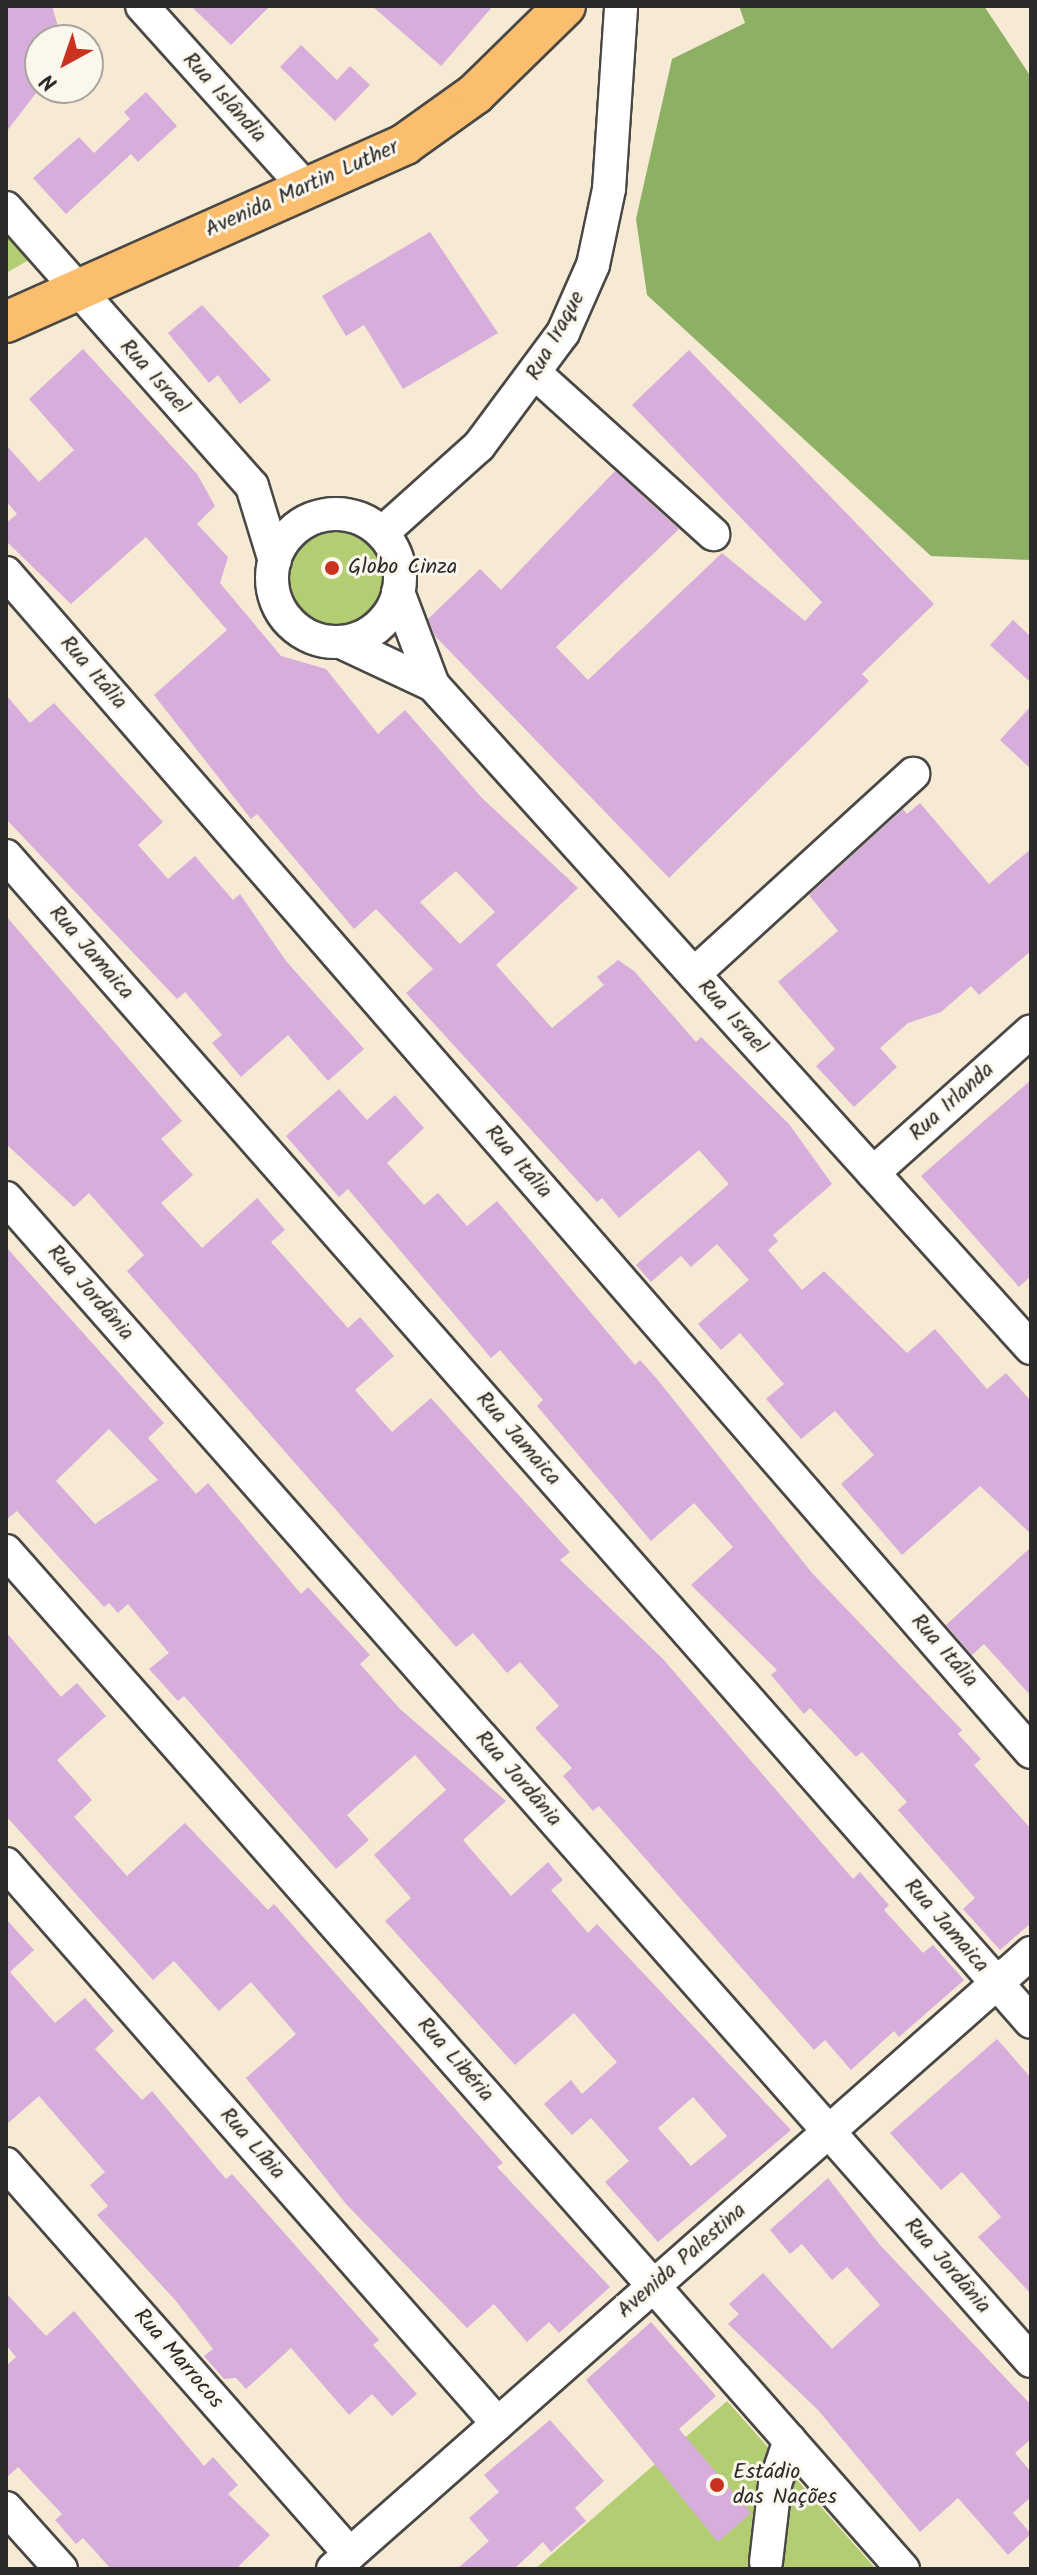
<!DOCTYPE html>
<meta charset="utf-8">
<style>
body{margin:0}
#map{position:relative;width:1037px;height:2575px;overflow:hidden;background:#f6ead5;font-family:Kalam,sans-serif}
div>[style]{position:absolute}
.green>*{inset:0;background:#b3cd72}
.round{border-radius:50%}
.forest>*{inset:0;background:#8eb064}
.building>*{inset:0;background:#d6addb}
.roads{filter:drop-shadow(2px 0 #494844) drop-shadow(-2px 0 #494844) drop-shadow(0 2px #494844) drop-shadow(0 -2px #494844)}
.minor>*{height:32px;margin:-16px;padding:0 16px;transform-origin:16px;border-radius:16px;background:#fff}
.minor>.ring{margin:-16px;padding:0;box-sizing:content-box;background:none;border:32px solid #fff;border-radius:50%}
.major>*{height:40px;margin:-20px;padding:0 20px;transform-origin:20px;border-radius:20px;background:#fbbe6e}
.dots>*{width:22px;height:22px;translate:-50% -50%;box-sizing:border-box;border:4px solid #fbf7ec;border-radius:50%}
span{translate:-50% -50%;white-space:nowrap;text-align:center;line-height:1.15;-webkit-text-stroke:6px #fbf7ec;paint-order:stroke}
.street-label{font-size:22px;color:#2b2b2b}
.poi-label{font-size:22px;color:#2b2b2b}
.left{translate:0 -50%;text-align:left}
.frame{position:absolute;inset:0;border:8px solid #2b2b2b;pointer-events:none}
.north{position:absolute;left:24px;top:24px;width:80px;height:80px;box-sizing:border-box;background:#fbf7ec;border:2px solid #a8a59f;border-radius:50%;rotate:220deg;font-size:22px;font-weight:700;line-height:32px;text-align:center;color:#2b2b2b}
.north::after{content:'';display:block;margin:auto;width:28px;height:36px;background:#c8321e;clip-path:polygon(50% 0,100% 100%,50% 72%,0 100%)}
</style>
<div id="map">
<div class="green">
<i style="clip-path:polygon(10px 237px,29px 260px,6px 273px,6px 241px)"></i>
<i class="round" style="left:281px;top:528px;width:102px;height:102px"></i>
<i style="clip-path:polygon(727px 2401px,876px 2569px,535px 2569px)"></i>
</div>
<div class="forest">
<i style="clip-path:polygon(739px 6px,984px 6px,1031px 77px,1031px 560px,931px 556px,647px 295px,636px 219px,672px 59px,745px 23px)"></i>
</div>
<div class="building">
<i style="clip-path:polygon(6px 6px,52px 6px,62px 40px,40px 40px,40px 88px,6px 132px)"></i>
<i style="clip-path:polygon(191px 6px,270px 6px,231px 45px)"></i>
<i style="clip-path:polygon(372px 6px,493px 6px,441px 66px)"></i>
<i style="clip-path:polygon(301px 45px,337px 80px,350px 66px,370px 85px,335px 121px,280px 67px)"></i>
<i style="clip-path:polygon(146px 92px,177px 126px,138px 162px,131px 154px,66px 214px,33px 178px,79px 137px,94px 153px,130px 119px,124px 112px)"></i>
<i style="clip-path:polygon(430px 232px,498px 333px,403px 389px,364px 325px,346px 336px,322px 296px)"></i>
<i style="clip-path:polygon(202px 305px,271px 380px,240px 404px,218px 375px,209px 383px,168px 333px)"></i>
<i style="clip-path:polygon(evenodd,83px 349px,197px 474px,215px 506px,197px 524px,228px 557px,220px 583px,281px 656px,326px 669px,378px 734px,405px 710px,481px 797px,578px 888px,496px 965px,527px 1000px,552px 1028px,604px 985px,597px 977px,618px 960px,634px 971px,696px 1042px,701px 1037px,789px 1124px,832px 1184px,773px 1235px,778px 1241px,768px 1250px,802px 1290px,824px 1271px,907px 1353px,935px 1329px,987px 1389px,1006px 1373px,1031px 1401px,1031px 1534px,980px 1486px,902px 1555px,841px 1484px,874px 1455px,835px 1411px,801px 1439px,766px 1399px,784px 1384px,740px 1333px,721px 1350px,698px 1324px,749px 1280px,717px 1244px,691px 1267px,681px 1256px,651px 1282px,636px 1265px,729px 1184px,699px 1150px,619px 1218px,602px 1198px,597px 1202px,406px 993px,433px 969px,376px 909px,354px 929px,257px 814px,251px 819px,154px 695px,227px 630px,146px 537px,71px 604px,6px 541px,6px 523px,17px 514px,6px 501px,6px 445px,39px 482px,74px 450px,29px 399px,83px 349px,456px 871px,495px 912px,460px 944px,420px 902px,456px 871px)"></i>
<i style="clip-path:polygon(689px 350px,934px 604px,862px 674px,869px 681px,669px 878px,435px 636px,428px 619px,480px 569px,501px 590px,615px 471px,679px 529px,556px 647px,588px 680px,722px 553px,805px 621px,822px 602px,632px 405px)"></i>
<i style="clip-path:polygon(1013px 620px,1031px 637px,1031px 683px,990px 645px)"></i>
<i style="clip-path:polygon(6px 695px,30px 723px,54px 703px,163px 822px,138px 845px,168px 879px,195px 856px,233px 900px,240px 894px,286px 961px,364px 1049px,328px 1081px,288px 1035px,241px 1077px,212px 1043px,222px 1035px,185px 992px,177px 999px,6px 819px)"></i>
<i style="clip-path:polygon(1031px 706px,1031px 769px,1000px 740px)"></i>
<i style="clip-path:polygon(920px 803px,989px 884px,1031px 849px,1031px 951px,979px 995px,971px 986px,941px 1012px,908px 1023px,880px 1048px,897px 1067px,854px 1107px,816px 1066px,835px 1049px,778px 982px,838px 931px,809px 895px,903px 809px,907px 814px)"></i>
<i style="clip-path:polygon(6px 916px,182px 1121px,161px 1139px,193px 1175px,161px 1203px,202px 1248px,257px 1198px,285px 1230px,271px 1242px,348px 1328px,360px 1317px,394px 1356px,355px 1390px,392px 1432px,431px 1398px,570px 1552px,560px 1560px,663px 1659px,853px 1879px,860px 1872px,889px 1905px,884px 1910px,923px 1953px,933px 1945px,964px 1980px,899px 2037px,894px 2031px,851px 2070px,825px 2040px,814px 2050px,599px 1806px,593px 1811px,563px 1776px,572px 1768px,535px 1728px,559px 1706px,520px 1662px,507px 1673px,473px 1633px,456px 1647px,127px 1271px,144px 1255px,89px 1193px,74px 1207px,6px 1144px)"></i>
<i style="clip-path:polygon(1031px 1080px,1031px 1276px,1019px 1287px,921px 1176px)"></i>
<i style="clip-path:polygon(339px 1089px,367px 1120px,395px 1095px,424px 1128px,387px 1163px,424px 1205px,438px 1193px,467px 1226px,497px 1201px,635px 1365px,640px 1360px,657px 1379px,812px 1573px,962px 1730px,958px 1734px,981px 1759px,974px 1765px,1031px 1829px,1031px 1923px,1000px 1950px,963px 1909px,975px 1898px,898px 1810px,907px 1802px,862px 1752px,856px 1757px,810px 1708px,804px 1714px,771px 1675px,777px 1670px,691px 1585px,733px 1547px,694px 1503px,651px 1541px,537px 1406px,543px 1400px,500px 1350px,491px 1358px,348px 1189px,339px 1197px,286px 1136px)"></i>
<i style="clip-path:polygon(evenodd,6px 1247px,164px 1423px,148px 1438px,196px 1494px,208px 1483px,301px 1594px,308px 1587px,370px 1655px,360px 1664px,399px 1708px,506px 1801px,463px 1840px,511px 1896px,548px 1862px,563px 1880px,551px 1890px,588px 1933px,597px 1924px,791px 2130px,658px 2242px,605px 2182px,629px 2161px,591px 2118px,572px 2135px,544px 2104px,571px 2080px,582px 2094px,617px 2062px,605px 2049px,574px 2013px,515px 2065px,385px 1921px,411px 1898px,374px 1855px,446px 1790px,415px 1755px,347px 1815px,369px 1840px,336px 1869px,184px 1696px,178px 1701px,149px 1669px,169px 1653px,128px 1604px,118px 1613px,109px 1603px,104px 1607px,17px 1511px,6px 1520px,6px 1247px,109px 1429px,158px 1480px,95px 1524px,56px 1481px,109px 1429px,6px 1247px,693px 2097px,727px 2136px,691px 2166px,658px 2128px,693px 2097px)"></i>
<i style="clip-path:polygon(1031px 1547px,1031px 1696px,984px 1644px,972px 1655px,946px 1625px)"></i>
<i style="clip-path:polygon(6px 1632px,61px 1697px,77px 1683px,106px 1716px,57px 1760px,92px 1800px,74px 1817px,127px 1876px,185px 1823px,268px 1910px,274px 1904px,503px 2163px,497px 2167px,610px 2287px,559px 2333px,549px 2322px,527px 2342px,494px 2304px,467px 2328px,346px 2204px,246px 2078px,296px 2034px,251px 1982px,219px 2011px,174px 1961px,153px 1980px,6px 1816px)"></i>
<i style="clip-path:polygon(6px 1919px,34px 1950px,10px 1972px,55px 2023px,85px 1998px,114px 2031px,95px 2049px,142px 2100px,152px 2091px,226px 2179px,232px 2174px,379px 2340px,373px 2345px,417px 2394px,392px 2416px,372px 2394px,349px 2415px,291px 2348px,246px 2389px,236px 2378px,224px 2379px,204px 2356px,213px 2349px,176px 2301px,97px 2215px,108px 2206px,90px 2185px,105px 2172px,39px 2096px,6px 2125px)"></i>
<i style="clip-path:polygon(997px 2039px,1031px 2078px,1031px 2294px,978px 2237px,1001px 2217px,962px 2172px,941px 2190px,890px 2133px)"></i>
<i style="clip-path:polygon(828px 2178px,880px 2245px,1031px 2405px,1031px 2439px,1015px 2453px,1031px 2472px,1031px 2497px,1013px 2513px,1031px 2534px,1008px 2555px,958px 2498px,920px 2532px,818px 2410px,728px 2324px,739px 2314px,729px 2304px,763px 2273px,832px 2349px,880px 2305px,847px 2267px,832px 2280px,802px 2244px,790px 2254px,770px 2230px)"></i>
<i style="clip-path:polygon(6px 2293px,46px 2336px,74px 2311px,204px 2466px,213px 2457px,238px 2485px,228px 2494px,270px 2535px,236px 2569px,111px 2569px,83px 2538px,76px 2544px,55px 2520px,62px 2514px,18px 2467px,6px 2478px,6px 2366px,16px 2357px,6px 2345px)"></i>
<i style="clip-path:polygon(651px 2322px,716px 2396px,679px 2429px,751px 2513px,718px 2542px,586px 2380px)"></i>
<i style="clip-path:polygon(550px 2420px,604px 2481px,575px 2508px,586px 2521px,551px 2552px,543px 2542px,514px 2569px,457px 2569px,489px 2541px,469px 2518px,499px 2492px,484px 2475px)"></i>
</div>
<div class="roads">
<div class="minor">
<i style="left:142px;top:6px;width:246px;rotate:48deg"></i>
<i style="left:6px;top:208px;width:371px;rotate:48.5deg"></i>
<i style="left:252px;top:486px;width:78px;rotate:73deg"></i>
<i style="left:536px;top:374px;width:239px;rotate:42.1deg"></i>
<i class="ring" style="left:272px;top:514px;width:96px;height:96px"></i>
<i style="left:382px;top:533px;width:130px;rotate:-41.9deg"></i>
<i style="left:479px;top:446px;width:141px;rotate:-53.4deg"></i>
<i style="left:563px;top:333px;width:74px;rotate:-66.2deg"></i>
<i style="left:593px;top:265px;width:78px;rotate:-78.1deg"></i>
<i style="left:609px;top:189px;width:183px;rotate:-86.2deg"></i>
<i style="left:6px;top:573px;width:1562px;rotate:49deg"></i>
<i style="left:398px;top:592px;width:99px;rotate:69.4deg"></i>
<i style="left:433px;top:685px;width:893px;rotate:47.95deg"></i>
<i style="left:341px;top:642px;width:102px;rotate:25.1deg"></i>
<i style="left:6px;top:856px;width:1552px;rotate:48.68deg"></i>
<i style="left:694px;top:974px;width:297px;rotate:-42.4deg"></i>
<i style="left:873px;top:1173px;width:212px;rotate:-41.9deg"></i>
<i style="left:6px;top:1198px;width:1550px;rotate:48.61deg"></i>
<i style="left:6px;top:1551px;width:1357px;rotate:48.62deg"></i>
<i style="left:6px;top:1864px;width:745px;rotate:48.7deg"></i>
<i style="left:6px;top:2164px;width:520px;rotate:48.59deg"></i>
<i style="left:6px;top:2508px;width:82px;rotate:48deg"></i>
<i style="left:766px;top:2562px;width:79px;rotate:-83.4deg"></i>
<i style="left:775px;top:2484px;width:46px;rotate:-71.2deg"></i>
<i style="left:333px;top:2569px;width:931px;rotate:-41.43deg"></i>
</div>
<div class="major">
<i style="left:6px;top:322px;width:437px;rotate:-24deg"></i>
<i style="left:405px;top:144px;width:86px;rotate:-35.5deg"></i>
<i style="left:475px;top:94px;width:126px;rotate:-44.4deg"></i>
</div>
</div>
<div class="dots">
<i style="left:332px;top:568px;background:#c8321e"></i>
<i style="left:717px;top:2485px;background:#c8321e"></i>
</div>
<div class="street-label">
<span style="left:224px;top:98px;rotate:48deg">Rua Islândia</span>
<span style="left:302px;top:189px;rotate:-24deg">Avenida Martin Luther</span>
<span style="left:556px;top:336px;rotate:-61deg">Rua Iraque</span>
<span style="left:154px;top:377px;rotate:48deg">Rua Israel</span>
<span style="left:93px;top:673px;rotate:49deg">Rua Itália</span>
<span style="left:91px;top:953px;rotate:49deg">Rua Jamaica</span>
<span style="left:732px;top:1017px;rotate:48deg">Rua Israel</span>
<span style="left:952px;top:1102px;rotate:-42deg">Rua Irlanda</span>
<span style="left:518px;top:1162px;rotate:49deg">Rua Itália</span>
<span style="left:90px;top:1293px;rotate:49deg">Rua Jordânia</span>
<span style="left:518px;top:1439px;rotate:49deg">Rua Jamaica</span>
<span style="left:944px;top:1651px;rotate:49deg">Rua Itália</span>
<span style="left:518px;top:1779px;rotate:49deg">Rua Jordânia</span>
<span style="left:946px;top:1926px;rotate:49deg">Rua Jamaica</span>
<span style="left:455px;top:2060px;rotate:49deg">Rua Libéria</span>
<span style="left:252px;top:2144px;rotate:49deg">Rua Líbia</span>
<span style="left:682px;top:2261px;rotate:-41deg">Avenida Palestina</span>
<span style="left:947px;top:2266px;rotate:49deg">Rua Jordânia</span>
<span style="left:178px;top:2359px;rotate:49deg">Rua Marrocos</span>
</div>
<div class="poi-label">
<span class="left" style="left:348px;top:568px">Globo Cinza</span>
<span class="left" style="left:733px;top:2485px">Estádio<br>das Nações</span>
</div>
<div class="frame"></div>
<div class="north">N</div>
</div>
